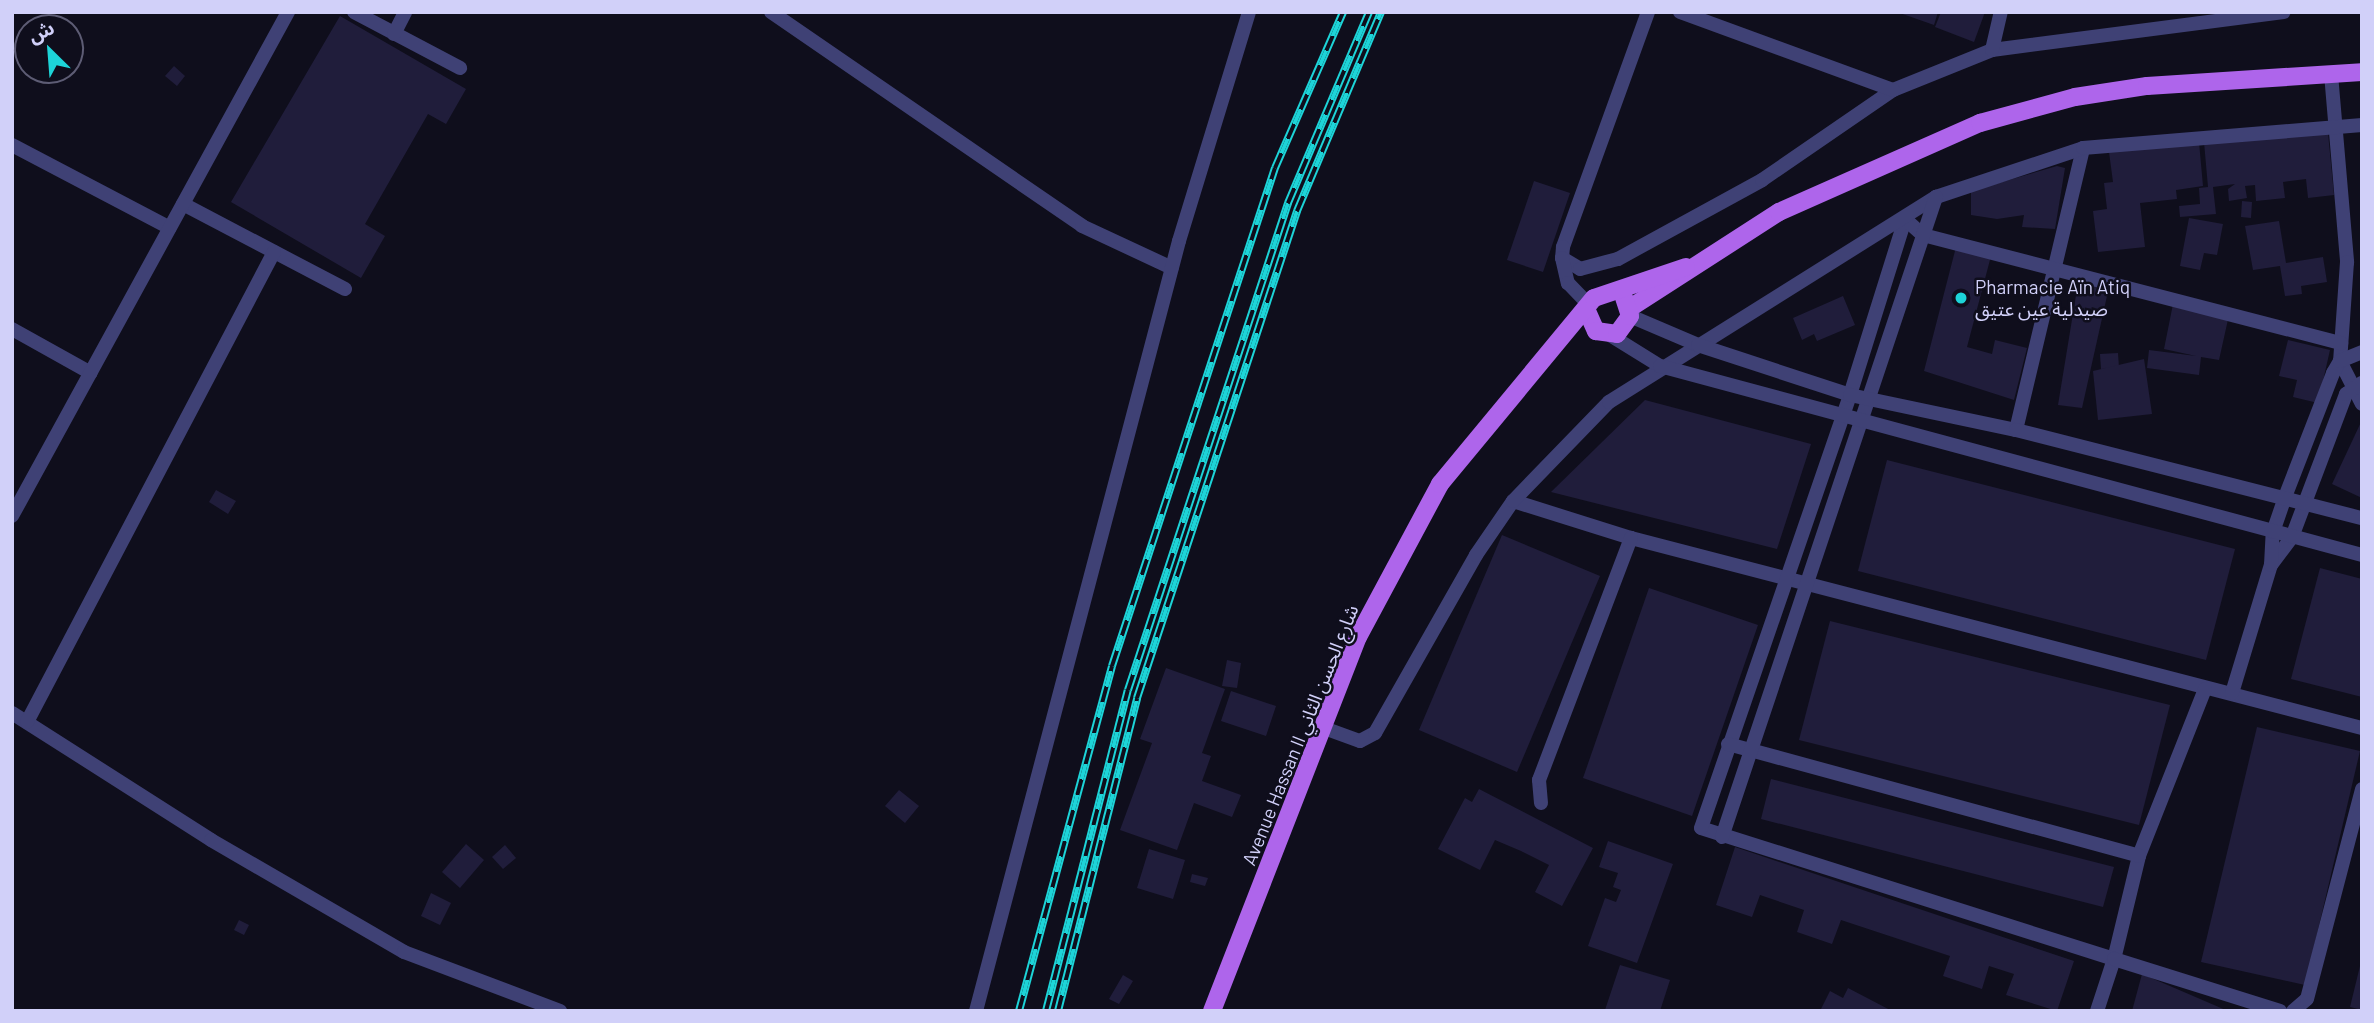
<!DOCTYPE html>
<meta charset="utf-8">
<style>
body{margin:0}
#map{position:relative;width:2374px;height:1023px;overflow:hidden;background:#0f0e1c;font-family:Barlow,"Noto Sans Arabic",sans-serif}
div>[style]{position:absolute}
.building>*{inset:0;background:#201d3b}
.minor>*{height:14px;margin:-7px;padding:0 7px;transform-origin:7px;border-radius:7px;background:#3f4175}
.tertiary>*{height:14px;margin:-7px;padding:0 7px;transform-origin:7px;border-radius:7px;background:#3f4175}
.primary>*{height:18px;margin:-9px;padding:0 9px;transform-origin:9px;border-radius:9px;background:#ae65eb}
.rail>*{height:8px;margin-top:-4px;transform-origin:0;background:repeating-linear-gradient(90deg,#0f0e1c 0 16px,#1dd4d8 0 32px);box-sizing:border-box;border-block:2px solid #1dd4d8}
.dots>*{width:19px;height:19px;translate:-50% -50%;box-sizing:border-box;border:4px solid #0f0e1c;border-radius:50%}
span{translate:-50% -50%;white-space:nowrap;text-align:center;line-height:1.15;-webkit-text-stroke:5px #0f0e1c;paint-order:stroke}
.poi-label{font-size:19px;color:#d1d0f9}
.left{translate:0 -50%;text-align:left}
.street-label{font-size:19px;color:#d1d0f9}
.frame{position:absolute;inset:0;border:14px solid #d1d0f9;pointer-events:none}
.north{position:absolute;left:14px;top:14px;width:70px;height:70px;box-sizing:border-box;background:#0f0e1c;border:2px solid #5d5c74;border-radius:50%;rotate:335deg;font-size:19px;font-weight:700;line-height:28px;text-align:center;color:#d1d0f9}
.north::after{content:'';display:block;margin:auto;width:24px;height:32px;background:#1dd4d8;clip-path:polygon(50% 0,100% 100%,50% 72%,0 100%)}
</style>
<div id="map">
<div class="building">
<i style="clip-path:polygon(1897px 12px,1938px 12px,1934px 25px)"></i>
<i style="clip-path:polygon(1941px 12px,1985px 12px,1974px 42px,1935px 27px)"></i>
<i style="clip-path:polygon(340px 16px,466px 89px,446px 124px,428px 114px,365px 224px,385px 236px,361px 278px,231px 202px)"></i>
<i style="clip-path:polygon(174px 66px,185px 76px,177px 86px,165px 76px)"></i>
<i style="clip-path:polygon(2328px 133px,2334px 195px,2308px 198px,2306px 179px,2283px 182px,2285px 198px,2256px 201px,2255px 185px,2245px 186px,2247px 198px,2229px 201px,2228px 189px,2235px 184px,2213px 187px,2216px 214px,2180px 217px,2179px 206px,2200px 204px,2199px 188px,2208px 187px,2204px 142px)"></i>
<i style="clip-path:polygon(2199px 142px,2203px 186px,2176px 190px,2177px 199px,2140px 203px,2145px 247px,2098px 252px,2093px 211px,2107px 209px,2104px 183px,2113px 182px,2109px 152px)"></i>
<i style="clip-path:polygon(2057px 166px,2065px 168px,2055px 229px,2022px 227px,2024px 215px,1997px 219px,1971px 215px,1971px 191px)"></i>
<i style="clip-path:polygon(1534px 181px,1570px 193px,1543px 272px,1507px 260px)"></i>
<i style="clip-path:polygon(2242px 201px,2252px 202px,2251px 218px,2241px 217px)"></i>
<i style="clip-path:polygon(2189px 218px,2223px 224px,2217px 255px,2204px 253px,2200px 270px,2180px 266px)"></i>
<i style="clip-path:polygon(2279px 221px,2286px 263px,2323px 257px,2327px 282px,2301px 286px,2302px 294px,2285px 296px,2280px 266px,2253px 270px,2245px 226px)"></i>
<i style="clip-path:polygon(1956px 247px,1991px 256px,1967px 347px,1992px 354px,1995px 340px,2027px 348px,2014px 400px,1924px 371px)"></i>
<i style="clip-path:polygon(2078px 283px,2109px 287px,2082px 408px,2058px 405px)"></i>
<i style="clip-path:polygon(1843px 296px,1855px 325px,1817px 341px,1814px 334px,1802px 340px,1793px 318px)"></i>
<i style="clip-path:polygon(2173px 304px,2229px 315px,2219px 360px,2201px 357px,2199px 375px,2147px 368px,2149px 350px,2196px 356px,2164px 349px)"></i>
<i style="clip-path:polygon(2288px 340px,2330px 350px,2318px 403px,2293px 397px,2297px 380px,2279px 376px)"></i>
<i style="clip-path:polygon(2118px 353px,2119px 368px,2101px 369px,2100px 354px)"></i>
<i style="clip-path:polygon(2144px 359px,2152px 414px,2098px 420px,2093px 371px)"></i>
<i style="clip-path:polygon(1645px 400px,1811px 444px,1777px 549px,1551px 492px)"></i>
<i style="clip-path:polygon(2362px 420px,2362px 498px,2332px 484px)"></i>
<i style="clip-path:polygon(1887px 460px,2235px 549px,2206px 660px,1858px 571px)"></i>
<i style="clip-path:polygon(216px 490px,236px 501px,228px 514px,209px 502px)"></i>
<i style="clip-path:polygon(1502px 535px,1600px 576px,1517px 772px,1419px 730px)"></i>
<i style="clip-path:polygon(2320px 568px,2362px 579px,2362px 697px,2291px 679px)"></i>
<i style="clip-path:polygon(1649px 588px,1758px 625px,1692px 816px,1583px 778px)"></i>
<i style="clip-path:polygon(1830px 621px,2170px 705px,2139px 825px,1799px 740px)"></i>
<i style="clip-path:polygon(1227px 660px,1241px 663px,1237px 688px,1222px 686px)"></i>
<i style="clip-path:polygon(1166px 668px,1225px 689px,1202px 753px,1211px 756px,1202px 781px,1241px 795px,1232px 817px,1194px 803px,1177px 850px,1120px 830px,1152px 743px,1140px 739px)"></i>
<i style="clip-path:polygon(1231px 691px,1276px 706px,1266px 736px,1221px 721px)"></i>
<i style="clip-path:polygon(2257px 727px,2360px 751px,2305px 985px,2201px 962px)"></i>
<i style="clip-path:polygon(1771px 779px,2114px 867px,2103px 907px,1761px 819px)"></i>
<i style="clip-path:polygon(1479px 789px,1593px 848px,1562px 906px,1535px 892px,1549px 865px,1521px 851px,1495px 840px,1480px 870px,1438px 849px,1465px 798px,1472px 802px)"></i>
<i style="clip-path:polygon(899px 790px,919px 806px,905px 823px,885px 806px)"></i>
<i style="clip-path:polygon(1608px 841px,1673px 864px,1637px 963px,1588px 946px,1605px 898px,1616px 902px,1621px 890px,1613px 887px,1618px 873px,1599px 867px)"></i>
<i style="clip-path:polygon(466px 844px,484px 860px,460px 888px,442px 872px)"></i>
<i style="clip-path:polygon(505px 845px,516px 858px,503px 869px,492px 857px)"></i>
<i style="clip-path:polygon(1735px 847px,2074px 961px,2057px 1011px,2006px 995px,2014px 974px,1989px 966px,1982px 989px,1943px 976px,1950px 956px,1841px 920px,1832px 944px,1797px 932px,1804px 910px,1760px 895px,1752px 917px,1716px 905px)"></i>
<i style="clip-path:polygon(1149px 849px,1185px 860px,1173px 899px,1137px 888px)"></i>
<i style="clip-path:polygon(1192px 874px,1208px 878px,1205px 886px,1190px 882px)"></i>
<i style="clip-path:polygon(431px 893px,451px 903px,440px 925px,421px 916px)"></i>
<i style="clip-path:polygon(239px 920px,249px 925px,244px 935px,234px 930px)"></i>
<i style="clip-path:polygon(2361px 962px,2362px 962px,2362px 1010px,2350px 1007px)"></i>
<i style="clip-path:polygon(1620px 965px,1670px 980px,1660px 1011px,1605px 1010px)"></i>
<i style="clip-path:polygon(2142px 974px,2228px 1011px,2132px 1011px)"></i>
<i style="clip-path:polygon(1123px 975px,1133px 981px,1119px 1004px,1109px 999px)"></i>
<i style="clip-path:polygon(1848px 988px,1892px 1011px,1820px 1011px,1830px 991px,1843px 998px)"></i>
</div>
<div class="minor">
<i style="left:354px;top:12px;width:120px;rotate:27.8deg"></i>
<i style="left:771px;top:12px;width:378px;rotate:34.5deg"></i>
<i style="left:1082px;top:226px;width:99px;rotate:25deg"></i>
<i style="left:1648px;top:12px;width:250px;rotate:109.9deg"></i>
<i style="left:1563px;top:247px;width:11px;rotate:95deg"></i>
<i style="left:1562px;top:258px;width:21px;rotate:31deg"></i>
<i style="left:1580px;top:269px;width:39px;rotate:-15deg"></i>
<i style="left:1618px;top:259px;width:164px;rotate:-28.7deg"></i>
<i style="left:1762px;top:180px;width:159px;rotate:-34.5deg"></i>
<i style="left:1893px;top:90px;width:107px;rotate:-22deg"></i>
<i style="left:1992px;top:50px;width:294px;rotate:-7.4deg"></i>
<i style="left:1680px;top:12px;width:227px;rotate:20.1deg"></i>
<i style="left:394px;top:34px;width:25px;rotate:-63deg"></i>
<i style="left:1992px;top:50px;width:39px;rotate:-77deg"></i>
<i style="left:2331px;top:74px;width:189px;rotate:85.1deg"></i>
<i style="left:2347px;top:262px;width:99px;rotate:94deg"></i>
<i style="left:2340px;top:361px;width:48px;rotate:62.9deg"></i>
<i style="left:12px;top:145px;width:178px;rotate:27.7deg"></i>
<i style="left:183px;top:204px;width:183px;rotate:27.7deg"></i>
<i style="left:1562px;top:258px;width:26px;rotate:77deg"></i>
<i style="left:1568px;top:283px;width:30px;rotate:46deg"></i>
<i style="left:12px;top:329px;width:90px;rotate:29.1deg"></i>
<i style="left:2016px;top:430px;width:290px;rotate:-76.6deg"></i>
<i style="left:1513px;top:501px;width:124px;rotate:17.4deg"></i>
<i style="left:1631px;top:538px;width:755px;rotate:14.57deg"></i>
<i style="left:12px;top:516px;width:575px;rotate:-61.29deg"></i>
<i style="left:2271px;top:565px;width:35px;rotate:-53deg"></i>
<i style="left:2292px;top:537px;width:153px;rotate:-69.3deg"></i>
<i style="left:2346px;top:394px;width:19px;rotate:-35deg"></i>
<i style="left:2205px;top:689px;width:180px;rotate:111.6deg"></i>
<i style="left:2139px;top:856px;width:106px;rotate:103.6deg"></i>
<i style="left:2114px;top:959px;width:433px;rotate:-162.4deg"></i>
<i style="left:1701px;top:828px;width:458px;rotate:-71deg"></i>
<i style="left:1850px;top:395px;width:184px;rotate:-72.6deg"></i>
<i style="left:1905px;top:219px;width:24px;rotate:42deg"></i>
<i style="left:1923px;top:235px;width:432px;rotate:14.5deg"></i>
<i style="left:2232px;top:693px;width:134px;rotate:-73.1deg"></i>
<i style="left:2271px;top:565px;width:33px;rotate:-87deg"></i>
<i style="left:2273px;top:532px;width:37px;rotate:-71deg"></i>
<i style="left:2285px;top:497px;width:133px;rotate:-68.8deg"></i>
<i style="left:2333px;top:373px;width:14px;rotate:-60deg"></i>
<i style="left:2340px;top:361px;width:24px;rotate:-22deg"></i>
<i style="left:12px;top:713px;width:236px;rotate:32.5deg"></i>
<i style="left:211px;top:840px;width:223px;rotate:30.1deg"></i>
<i style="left:404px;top:952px;width:167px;rotate:20.7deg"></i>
<i style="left:27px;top:722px;width:531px;rotate:-62.28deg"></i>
<i style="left:1324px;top:728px;width:38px;rotate:20deg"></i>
<i style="left:1360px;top:741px;width:17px;rotate:-28deg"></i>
<i style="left:1375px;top:733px;width:205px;rotate:-60.4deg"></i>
<i style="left:1476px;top:555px;width:65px;rotate:-55.6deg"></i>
<i style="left:1513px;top:501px;width:138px;rotate:-45.9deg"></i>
<i style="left:1609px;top:402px;width:386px;rotate:-32.1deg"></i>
<i style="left:1936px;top:197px;width:155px;rotate:-18.4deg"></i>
<i style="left:2083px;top:148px;width:280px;rotate:-4.7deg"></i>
<i style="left:1728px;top:744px;width:426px;rotate:15.2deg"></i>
<i style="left:1541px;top:803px;width:23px;rotate:-95deg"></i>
<i style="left:1539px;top:780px;width:259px;rotate:-69.2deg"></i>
<i style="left:1722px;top:837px;width:675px;rotate:-71.51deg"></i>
<i style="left:976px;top:1011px;width:796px;rotate:-75.23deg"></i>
<i style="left:1179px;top:241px;width:239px;rotate:-73deg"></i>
<i style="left:2097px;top:1011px;width:55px;rotate:-71.9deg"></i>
<i style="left:2114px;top:959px;width:174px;rotate:17.4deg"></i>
<i style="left:2293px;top:1011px;width:18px;rotate:-41deg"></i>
<i style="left:2307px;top:999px;width:217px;rotate:-75.3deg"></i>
</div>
<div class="tertiary">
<i style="left:1630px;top:316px;width:74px;rotate:23.1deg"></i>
<i style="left:1698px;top:345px;width:160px;rotate:18.2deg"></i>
<i style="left:1850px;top:395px;width:170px;rotate:11.9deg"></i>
<i style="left:2016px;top:430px;width:357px;rotate:14.3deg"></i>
<i style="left:1610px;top:335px;width:59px;rotate:31.8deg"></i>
<i style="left:1660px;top:366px;width:727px;rotate:15.07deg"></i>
</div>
<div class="primary">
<i style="left:1630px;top:308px;width:177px;rotate:-32.8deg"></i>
<i style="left:1779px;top:212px;width:220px;rotate:-23.9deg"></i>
<i style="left:1980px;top:123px;width:98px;rotate:-15.3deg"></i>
<i style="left:2075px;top:97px;width:73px;rotate:-8.7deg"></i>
<i style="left:2147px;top:86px;width:215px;rotate:-3.7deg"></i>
<i style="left:1587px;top:311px;width:22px;rotate:66deg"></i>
<i style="left:1596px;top:331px;width:21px;rotate:8deg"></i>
<i style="left:1617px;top:334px;width:22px;rotate:-54deg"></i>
<i style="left:1630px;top:316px;width:19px;rotate:-108deg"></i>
<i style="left:1212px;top:1011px;width:401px;rotate:-68.7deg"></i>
<i style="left:1358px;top:637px;width:174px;rotate:-61.8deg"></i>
<i style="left:1440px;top:484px;width:241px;rotate:-50.4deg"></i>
<i style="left:1594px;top:298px;width:97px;rotate:-18.6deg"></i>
</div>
<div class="rail">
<i style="left:1019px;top:1011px;width:357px;rotate:-74.9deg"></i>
<i style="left:1112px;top:666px;width:524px;rotate:-71.88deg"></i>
<i style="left:1275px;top:168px;width:170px;rotate:-66.4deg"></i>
<i style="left:1046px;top:1011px;width:331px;rotate:-75.7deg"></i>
<i style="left:1128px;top:690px;width:513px;rotate:-71.81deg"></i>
<i style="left:1288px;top:203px;width:207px;rotate:-67deg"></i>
<i style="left:1058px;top:1011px;width:323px;rotate:-75.8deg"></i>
<i style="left:1137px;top:698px;width:513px;rotate:-71.81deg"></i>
<i style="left:1297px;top:211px;width:216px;rotate:-67.1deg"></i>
</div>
<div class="dots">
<i style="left:1961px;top:298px;background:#1dd4d8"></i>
</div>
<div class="poi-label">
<span class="left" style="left:1975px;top:298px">Pharmacie Aïn Atiq<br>صيدلية عين عتيق</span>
</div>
<div class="street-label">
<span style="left:1300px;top:735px;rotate:-68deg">Avenue Hassan II شارع الحسن الثاني</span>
</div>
<div class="frame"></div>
<div class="north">ش</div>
</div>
